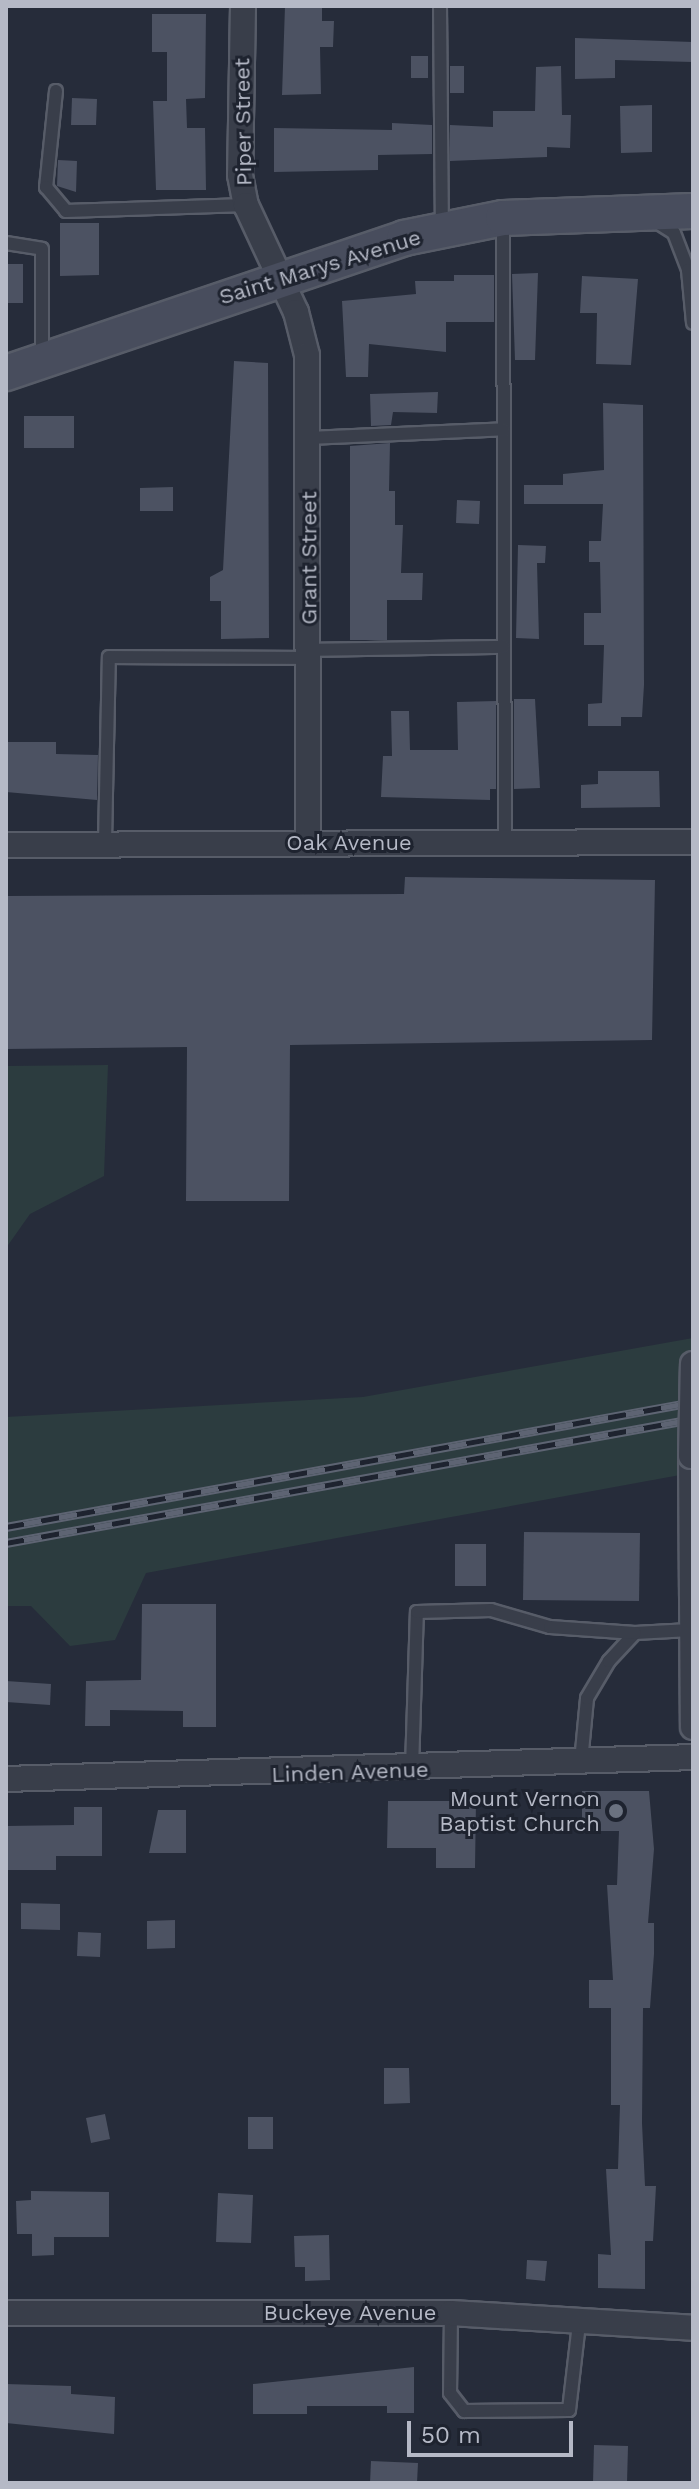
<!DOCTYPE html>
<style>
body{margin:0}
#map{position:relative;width:699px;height:2489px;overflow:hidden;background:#262c3a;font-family:"Work Sans",sans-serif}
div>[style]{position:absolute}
.green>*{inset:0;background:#2c3c3f}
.building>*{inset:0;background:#4c5262}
.roads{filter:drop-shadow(2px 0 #575c68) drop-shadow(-2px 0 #575c68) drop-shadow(0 2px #575c68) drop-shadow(0 -2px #575c68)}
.lane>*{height:12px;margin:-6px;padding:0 6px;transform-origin:6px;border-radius:6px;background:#393e4a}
.street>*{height:24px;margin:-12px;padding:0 12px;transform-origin:12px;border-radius:12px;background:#393e4a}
.secondary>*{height:34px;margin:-17px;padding:0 17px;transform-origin:17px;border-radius:17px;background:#484d5d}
.rail>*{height:9px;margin-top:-4.5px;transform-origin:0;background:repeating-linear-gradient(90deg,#1e232f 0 18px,#5e6473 0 36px);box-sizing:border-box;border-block:2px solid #5e6473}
.bridges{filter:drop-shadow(2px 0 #575c68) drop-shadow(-2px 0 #575c68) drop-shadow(0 2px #575c68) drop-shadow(0 -2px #575c68)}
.street-bridge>*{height:24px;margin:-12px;padding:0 12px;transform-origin:12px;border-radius:12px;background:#393e4a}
.dots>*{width:22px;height:22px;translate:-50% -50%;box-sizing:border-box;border:4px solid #1e232f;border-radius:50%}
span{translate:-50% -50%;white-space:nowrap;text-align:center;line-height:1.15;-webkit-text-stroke:6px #1e232f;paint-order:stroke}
.street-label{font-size:22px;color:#b5b9c6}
.poi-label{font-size:22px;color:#b5b9c6}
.right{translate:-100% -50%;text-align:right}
.frame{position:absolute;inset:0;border:8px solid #b5b9c6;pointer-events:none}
.scale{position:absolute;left:407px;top:2421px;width:166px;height:36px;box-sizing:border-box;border:4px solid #b5b9c6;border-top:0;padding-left:10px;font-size:24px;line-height:28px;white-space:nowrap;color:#b5b9c6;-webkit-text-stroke:6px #1e232f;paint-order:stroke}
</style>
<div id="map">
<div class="green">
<i style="clip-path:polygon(108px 1065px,104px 1176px,30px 1214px,6px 1248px,6px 1066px)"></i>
<i style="clip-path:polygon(693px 1338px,691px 1473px,146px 1573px,115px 1640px,70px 1646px,31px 1606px,6px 1606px,6px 1417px,363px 1397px)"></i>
</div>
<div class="building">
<i style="clip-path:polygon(285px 6px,322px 6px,322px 21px,334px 21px,333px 47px,320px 47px,321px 94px,282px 95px)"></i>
<i style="clip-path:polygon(152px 14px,206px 14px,205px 98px,186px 99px,187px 128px,205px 128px,206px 190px,156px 190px,153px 101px,167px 101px,167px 52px,152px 52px)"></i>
<i style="clip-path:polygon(575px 38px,693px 42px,693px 62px,615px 60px,615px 78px,575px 79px)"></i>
<i style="clip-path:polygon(411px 56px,428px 56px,428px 78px,411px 78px)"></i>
<i style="clip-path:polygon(450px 66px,464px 66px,464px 93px,450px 93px)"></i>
<i style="clip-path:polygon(561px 66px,562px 115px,571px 115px,570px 148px,547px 147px,547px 157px,450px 161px,450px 125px,493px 127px,493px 111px,535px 111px,536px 67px)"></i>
<i style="clip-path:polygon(72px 98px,97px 99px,96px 125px,71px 125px)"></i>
<i style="clip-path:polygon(652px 105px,652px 152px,621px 153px,620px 106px)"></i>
<i style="clip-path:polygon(392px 123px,432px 125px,432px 154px,378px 155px,378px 170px,274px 172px,274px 128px,392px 130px)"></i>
<i style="clip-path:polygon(58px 160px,77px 161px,76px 192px,57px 186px)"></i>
<i style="clip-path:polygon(60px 223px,99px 223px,99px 275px,60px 276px)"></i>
<i style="clip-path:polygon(6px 264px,23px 264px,23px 303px,6px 303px)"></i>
<i style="clip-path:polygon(538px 273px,535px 360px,515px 360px,512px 274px)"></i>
<i style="clip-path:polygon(454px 275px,494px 275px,494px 322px,446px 322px,446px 352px,369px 344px,368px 377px,346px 377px,342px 301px,416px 294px,415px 281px,454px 281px)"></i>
<i style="clip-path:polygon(582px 276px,638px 279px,631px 365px,596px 364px,597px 313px,580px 313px)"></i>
<i style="clip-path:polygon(234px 361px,268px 363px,269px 638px,221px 639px,221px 601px,210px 601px,210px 577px,223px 570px)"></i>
<i style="clip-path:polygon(438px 392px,437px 413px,393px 412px,391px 425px,371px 426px,370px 394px)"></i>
<i style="clip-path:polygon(603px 403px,643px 405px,644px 685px,642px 717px,621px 717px,621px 726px,588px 726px,588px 704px,602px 703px,604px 645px,584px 645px,584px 613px,601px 613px,600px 562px,589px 562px,589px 541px,601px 541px,603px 504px,524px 504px,524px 485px,563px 485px,563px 474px,604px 470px)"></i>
<i style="clip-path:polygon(24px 416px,74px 416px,74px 448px,24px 448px)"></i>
<i style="clip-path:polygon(390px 443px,389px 491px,395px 491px,395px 525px,403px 525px,401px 573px,423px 573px,422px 600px,387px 600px,387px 640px,350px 640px,350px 446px)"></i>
<i style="clip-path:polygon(173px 487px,173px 511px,140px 511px,140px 488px)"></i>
<i style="clip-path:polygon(457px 500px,480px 501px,479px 524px,456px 523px)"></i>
<i style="clip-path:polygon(518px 545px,546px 546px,545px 563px,537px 563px,539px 639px,516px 638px)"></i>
<i style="clip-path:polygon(514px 699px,535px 699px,540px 788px,514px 789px)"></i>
<i style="clip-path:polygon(496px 701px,496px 789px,490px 789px,490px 800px,381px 797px,383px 756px,392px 756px,391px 711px,409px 711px,410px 750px,458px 750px,457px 702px)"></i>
<i style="clip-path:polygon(6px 742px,56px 742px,56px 754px,98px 755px,97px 800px,6px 792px)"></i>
<i style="clip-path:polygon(598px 771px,659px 771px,660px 807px,581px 808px,581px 785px,598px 784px)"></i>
<i style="clip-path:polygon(405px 877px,655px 880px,652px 1040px,290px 1045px,289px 1201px,186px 1201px,187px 1047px,6px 1049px,6px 896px,404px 894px)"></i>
<i style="clip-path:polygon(524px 1532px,640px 1533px,639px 1601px,523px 1600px)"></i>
<i style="clip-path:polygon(455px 1544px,486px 1544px,486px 1586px,455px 1586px)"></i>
<i style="clip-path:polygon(142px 1604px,216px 1604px,216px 1727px,183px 1727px,183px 1711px,110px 1710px,110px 1726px,85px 1726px,86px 1681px,141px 1680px)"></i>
<i style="clip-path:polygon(6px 1681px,51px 1684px,50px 1705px,6px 1702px)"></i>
<i style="clip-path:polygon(582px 1791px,649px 1791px,654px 1849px,648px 1923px,654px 1923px,654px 1954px,650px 2008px,643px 2008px,642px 2123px,645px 2186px,656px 2186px,653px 2241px,645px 2241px,645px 2289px,598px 2288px,598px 2254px,611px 2255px,606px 2169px,618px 2169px,620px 2105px,611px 2105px,611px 2008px,589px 2008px,589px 1980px,613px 1980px,607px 1885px,617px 1885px,619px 1831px,582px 1831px)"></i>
<i style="clip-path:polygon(388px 1801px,476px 1801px,475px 1868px,436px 1868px,436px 1848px,387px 1848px)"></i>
<i style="clip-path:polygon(74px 1807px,102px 1807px,102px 1856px,56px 1856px,56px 1870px,6px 1870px,6px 1826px,74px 1825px)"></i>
<i style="clip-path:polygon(158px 1810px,186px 1810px,186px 1853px,149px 1853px)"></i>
<i style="clip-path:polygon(21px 1903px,60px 1904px,60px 1930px,21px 1929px)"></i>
<i style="clip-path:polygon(175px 1920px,175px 1948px,147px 1949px,147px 1921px)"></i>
<i style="clip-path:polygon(78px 1932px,101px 1933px,100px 1957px,77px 1956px)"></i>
<i style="clip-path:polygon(384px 2068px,409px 2068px,410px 2103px,384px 2104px)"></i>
<i style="clip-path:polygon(105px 2114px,110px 2139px,91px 2143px,86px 2118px)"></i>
<i style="clip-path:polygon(248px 2117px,273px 2117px,273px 2149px,248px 2149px)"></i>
<i style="clip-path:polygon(31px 2191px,109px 2192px,109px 2237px,54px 2237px,54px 2255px,32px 2256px,32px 2234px,17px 2234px,16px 2201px,31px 2200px)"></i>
<i style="clip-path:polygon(218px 2193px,253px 2195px,251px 2243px,216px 2242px)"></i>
<i style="clip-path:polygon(329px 2235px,330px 2280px,305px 2281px,305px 2267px,295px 2267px,294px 2236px)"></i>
<i style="clip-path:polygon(527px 2260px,547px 2261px,545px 2281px,526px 2279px)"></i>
<i style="clip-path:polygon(414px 2367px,414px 2413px,387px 2413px,387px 2406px,307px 2406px,307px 2414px,253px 2414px,253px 2384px)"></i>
<i style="clip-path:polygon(6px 2384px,71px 2386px,71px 2394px,115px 2397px,114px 2434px,6px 2423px)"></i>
<i style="clip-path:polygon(594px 2445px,628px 2446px,627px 2483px,593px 2483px)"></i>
<i style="clip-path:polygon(371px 2461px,418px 2463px,417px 2483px,370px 2483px)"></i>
</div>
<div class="roads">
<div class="lane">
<i style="left:440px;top:6px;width:220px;rotate:89.5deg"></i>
<i style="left:56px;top:91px;width:97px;rotate:95.9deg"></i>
<i style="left:46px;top:187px;width:31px;rotate:50deg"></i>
<i style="left:66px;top:211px;width:180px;rotate:-1.9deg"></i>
<i style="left:503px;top:221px;width:622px;rotate:89.82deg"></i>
<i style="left:655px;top:221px;width:22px;rotate:32deg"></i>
<i style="left:674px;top:233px;width:40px;rotate:69deg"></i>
<i style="left:688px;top:270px;width:53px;rotate:84.6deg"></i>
<i style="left:6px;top:243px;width:36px;rotate:9deg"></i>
<i style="left:42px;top:249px;width:109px;rotate:90deg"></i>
<i style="left:309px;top:438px;width:195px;rotate:-2.6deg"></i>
<i style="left:308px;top:650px;width:196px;rotate:-0.9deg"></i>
<i style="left:105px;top:842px;width:185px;rotate:-88.8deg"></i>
<i style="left:109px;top:657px;width:199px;rotate:0.3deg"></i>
<i style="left:581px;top:1762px;width:64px;rotate:-84.6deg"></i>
<i style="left:587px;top:1698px;width:43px;rotate:-59.3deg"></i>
<i style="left:609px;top:1661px;width:38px;rotate:-47deg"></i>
<i style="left:635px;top:1633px;width:55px;rotate:-3.1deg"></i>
<i style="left:412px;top:1768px;width:156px;rotate:-88.2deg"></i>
<i style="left:417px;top:1612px;width:74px;rotate:-1.5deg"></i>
<i style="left:491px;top:1610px;width:61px;rotate:16.1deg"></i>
<i style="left:550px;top:1627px;width:85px;rotate:4deg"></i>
<i style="left:451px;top:2313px;width:80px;rotate:90.7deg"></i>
<i style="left:450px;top:2393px;width:23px;rotate:52deg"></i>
<i style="left:464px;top:2411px;width:105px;rotate:-0.5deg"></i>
<i style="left:569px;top:2410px;width:87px;rotate:-83.4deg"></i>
</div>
<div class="street">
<i style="left:243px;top:6px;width:169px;rotate:91deg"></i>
<i style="left:240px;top:175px;width:31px;rotate:79deg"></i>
<i style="left:246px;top:205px;width:118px;rotate:65deg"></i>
<i style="left:296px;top:312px;width:44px;rotate:75.7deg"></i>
<i style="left:307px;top:355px;width:489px;rotate:89.9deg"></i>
<i style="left:6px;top:845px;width:687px;rotate:-0.25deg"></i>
<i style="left:691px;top:1456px;width:271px;rotate:89.6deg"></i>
<i style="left:6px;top:1779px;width:687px;rotate:-1.83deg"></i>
<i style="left:6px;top:2313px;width:445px"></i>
<i style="left:451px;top:2313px;width:242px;rotate:3.5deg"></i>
</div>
<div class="secondary">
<i style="left:6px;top:373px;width:420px;rotate:-18.7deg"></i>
<i style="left:404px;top:238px;width:101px;rotate:-11.4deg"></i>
<i style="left:503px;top:218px;width:190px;rotate:-2.1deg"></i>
</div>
</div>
<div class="rail">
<i style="left:6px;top:1527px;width:698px;rotate:-10.31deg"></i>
<i style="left:6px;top:1543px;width:698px;rotate:-10.23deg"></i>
</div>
<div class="bridges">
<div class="street-bridge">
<i style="left:691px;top:1456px;width:92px;rotate:-88.8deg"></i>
</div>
</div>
<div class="dots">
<i style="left:616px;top:1811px;background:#6b7280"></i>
</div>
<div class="street-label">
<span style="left:243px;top:122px;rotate:-91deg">Piper Street</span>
<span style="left:320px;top:267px;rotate:-17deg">Saint Marys Avenue</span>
<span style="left:309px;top:558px;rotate:-90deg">Grant Street</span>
<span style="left:349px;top:843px">Oak Avenue</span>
<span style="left:350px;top:1772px;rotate:-2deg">Linden Avenue</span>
<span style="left:350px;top:2313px">Buckeye Avenue</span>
</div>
<div class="poi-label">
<span class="right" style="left:600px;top:1811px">Mount Vernon<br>Baptist Church</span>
</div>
<div class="frame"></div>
<div class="scale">50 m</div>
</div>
